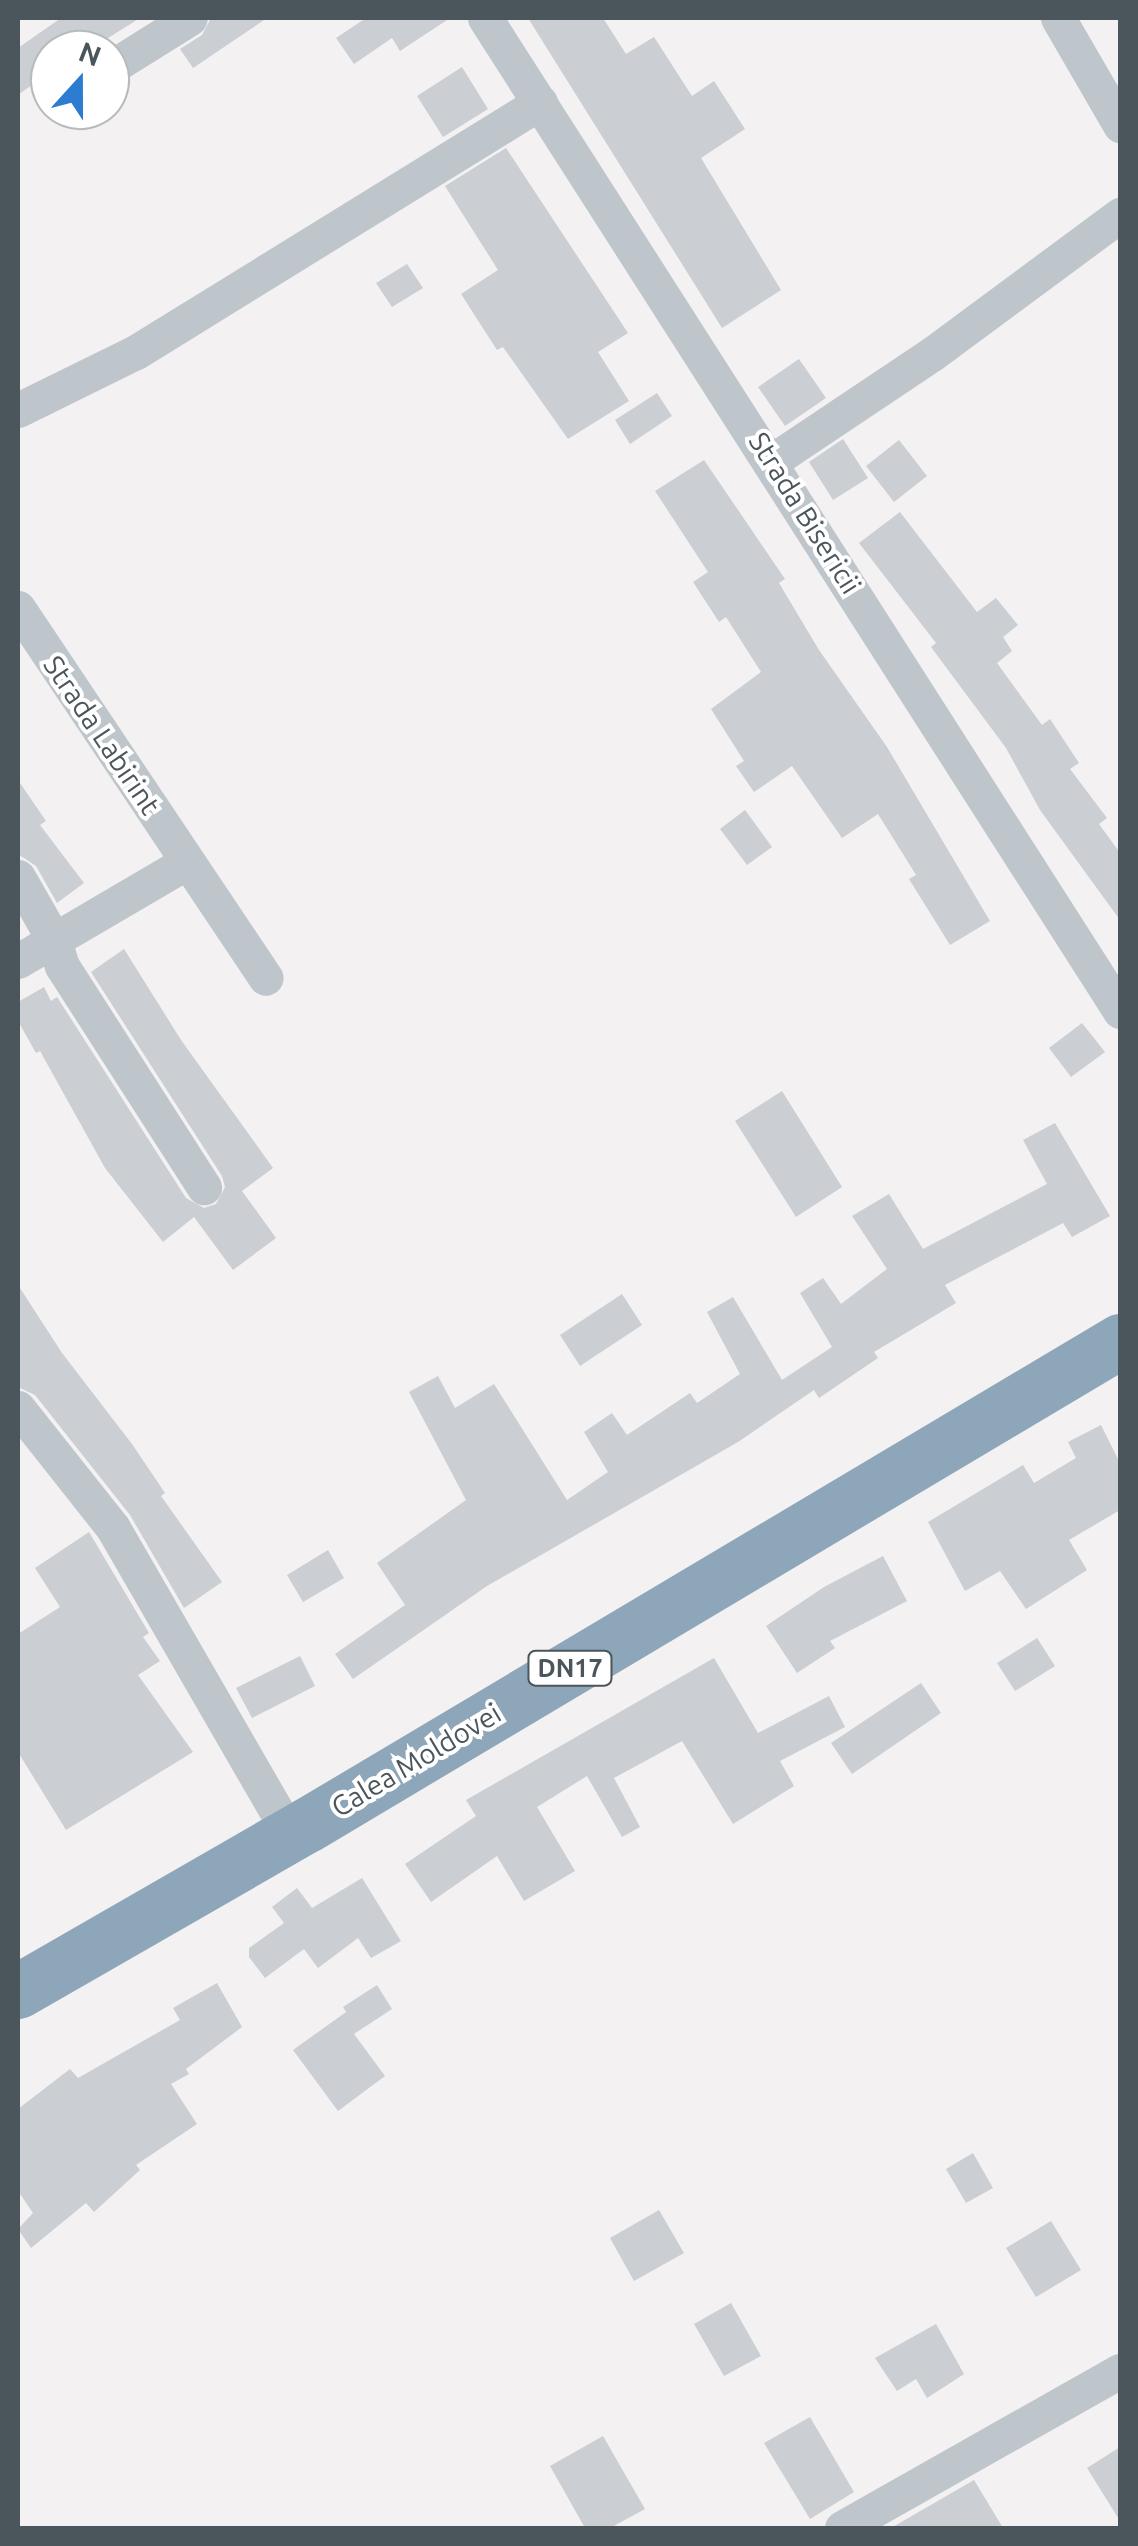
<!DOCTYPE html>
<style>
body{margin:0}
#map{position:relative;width:1138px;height:2546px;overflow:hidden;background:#f3f1f1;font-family:Ubuntu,sans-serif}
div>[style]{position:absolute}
.building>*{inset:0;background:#cbced3}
.street>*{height:35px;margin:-17.5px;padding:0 17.5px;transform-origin:17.5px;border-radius:17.5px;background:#bec6cc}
.highway>*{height:55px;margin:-27.5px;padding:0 27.5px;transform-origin:27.5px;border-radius:27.5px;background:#8ea6ba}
span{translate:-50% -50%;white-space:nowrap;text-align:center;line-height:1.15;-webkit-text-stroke:8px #fff;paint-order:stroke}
.shield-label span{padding:2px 8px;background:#fff;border:2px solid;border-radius:8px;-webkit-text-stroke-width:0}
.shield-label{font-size:25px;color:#4b555c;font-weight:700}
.street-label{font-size:28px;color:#4b555c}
.frame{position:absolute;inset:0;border:20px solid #4b555c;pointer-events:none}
.north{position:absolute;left:30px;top:30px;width:100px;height:100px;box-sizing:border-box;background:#fff;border:2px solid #b7bbbe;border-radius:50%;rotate:21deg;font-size:28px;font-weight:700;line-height:40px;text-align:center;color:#4b555c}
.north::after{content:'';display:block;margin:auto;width:35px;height:45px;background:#2c7dd2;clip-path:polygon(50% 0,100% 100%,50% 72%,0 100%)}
</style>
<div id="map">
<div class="building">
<i style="clip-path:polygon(61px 18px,140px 18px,89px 50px,50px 50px,50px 72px,18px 95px,18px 48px)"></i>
<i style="clip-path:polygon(211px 18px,267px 18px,193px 68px,180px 49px,202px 35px)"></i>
<i style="clip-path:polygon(366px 18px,450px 18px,400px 51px,392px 38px,354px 64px,336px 38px)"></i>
<i style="clip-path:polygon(528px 18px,603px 18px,626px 54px,654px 37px,692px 96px,714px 81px,745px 129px,701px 158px,781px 290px,722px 328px)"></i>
<i style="clip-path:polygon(462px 67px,488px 109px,443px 137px,417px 96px)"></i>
<i style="clip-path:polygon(506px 148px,628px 333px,598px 352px,629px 401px,568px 439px,503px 347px,497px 350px,461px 294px,498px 270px,445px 186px)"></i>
<i style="clip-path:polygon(407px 264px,423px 288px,392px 307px,376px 283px)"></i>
<i style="clip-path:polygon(799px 359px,826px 398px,785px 426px,758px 387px)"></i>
<i style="clip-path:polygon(657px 393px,672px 416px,630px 444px,615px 420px)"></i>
<i style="clip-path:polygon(843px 439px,868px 478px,833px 500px,809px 462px)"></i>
<i style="clip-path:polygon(899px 440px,927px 476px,894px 502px,866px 466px)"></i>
<i style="clip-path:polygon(704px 460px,785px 579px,779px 583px,819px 650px,887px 747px,990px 921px,950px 945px,909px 879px,916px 875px,878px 814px,842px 838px,792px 766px,754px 792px,736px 766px,744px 761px,711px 709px,761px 672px,726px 617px,719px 622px,693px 582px,708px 572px,655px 491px)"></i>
<i style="clip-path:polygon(900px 512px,977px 612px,996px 598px,1018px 625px,1003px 637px,1012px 651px,997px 663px,1042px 725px,1050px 719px,1079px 763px,1070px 769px,1107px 818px,1099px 824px,1120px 853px,1120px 920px,1040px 810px,1006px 748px,931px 647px,936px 643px,859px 543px)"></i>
<i style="clip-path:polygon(18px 780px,46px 821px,40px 825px,84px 883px,57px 903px,36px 866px,18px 854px)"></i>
<i style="clip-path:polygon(745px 810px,772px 847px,747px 865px,720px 829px)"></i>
<i style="clip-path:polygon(124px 949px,181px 1040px,273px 1168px,242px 1191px,276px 1238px,233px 1270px,194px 1217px,163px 1242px,105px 1168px,40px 1051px,36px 1053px,18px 1021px,18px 1002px,44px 987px,51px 1001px,57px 997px,186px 1198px,204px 1208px,216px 1204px,225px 1187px,222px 1176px,91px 972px)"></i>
<i style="clip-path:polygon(1082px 1023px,1105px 1052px,1071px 1077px,1049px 1048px)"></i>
<i style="clip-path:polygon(782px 1091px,842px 1187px,796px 1217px,735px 1121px)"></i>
<i style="clip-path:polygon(1055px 1123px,1110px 1216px,1072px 1237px,1063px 1223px,945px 1285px,956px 1303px,874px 1352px,878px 1358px,819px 1398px,814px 1390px,738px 1442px,487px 1586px,353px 1679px,335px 1654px,405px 1605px,377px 1563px,466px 1500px,409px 1392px,438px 1376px,455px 1408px,494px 1384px,567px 1500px,608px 1472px,584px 1432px,612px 1413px,627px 1435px,690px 1393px,697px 1403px,740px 1374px,707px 1312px,733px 1297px,782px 1380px,832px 1347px,800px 1293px,823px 1278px,841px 1304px,887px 1269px,852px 1216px,889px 1194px,923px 1249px,1047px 1184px,1023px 1140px)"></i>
<i style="clip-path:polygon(18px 1285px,62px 1353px,132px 1444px,165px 1493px,161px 1496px,222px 1582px,184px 1608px,130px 1515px,35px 1395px,18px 1387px)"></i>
<i style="clip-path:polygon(622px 1294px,642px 1325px,580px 1366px,560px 1335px)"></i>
<i style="clip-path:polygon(1101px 1425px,1120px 1463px,1120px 1510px,1069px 1540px,1087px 1570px,1026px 1609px,1000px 1571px,965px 1591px,928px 1522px,1023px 1465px,1034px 1483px,1076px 1458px,1068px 1442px)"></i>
<i style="clip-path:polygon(89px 1532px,149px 1633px,143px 1637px,160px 1661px,138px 1675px,193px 1752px,66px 1830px,18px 1752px,18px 1634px,60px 1607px,35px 1568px)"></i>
<i style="clip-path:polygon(328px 1550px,344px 1578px,303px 1602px,287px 1575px)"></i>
<i style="clip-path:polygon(883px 1556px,907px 1601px,830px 1641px,835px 1648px,797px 1673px,766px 1626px,824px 1587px)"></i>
<i style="clip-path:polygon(1037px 1638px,1055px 1666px,1015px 1691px,997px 1663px)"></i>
<i style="clip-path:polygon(300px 1656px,315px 1686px,252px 1718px,236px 1688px)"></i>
<i style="clip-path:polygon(714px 1658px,758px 1733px,829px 1696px,845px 1727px,780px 1761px,794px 1786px,733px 1824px,682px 1741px,614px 1778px,640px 1827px,622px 1837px,587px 1776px,537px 1807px,575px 1871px,524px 1901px,497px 1856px,431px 1902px,405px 1864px,476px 1816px,466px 1800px)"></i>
<i style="clip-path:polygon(921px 1683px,941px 1713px,852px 1774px,831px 1743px)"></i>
<i style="clip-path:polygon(362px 1878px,401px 1941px,371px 1958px,358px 1938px,318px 1968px,304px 1949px,265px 1978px,249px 1957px,249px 1948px,284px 1923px,272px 1907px,297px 1888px,312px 1908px)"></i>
<i style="clip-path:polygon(217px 1983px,242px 2027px,186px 2069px,189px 2074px,171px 2084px,197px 2124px,136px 2165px,140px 2170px,94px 2212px,86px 2203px,31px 2248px,18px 2229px,33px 2213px,18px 2191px,18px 2109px,70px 2069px,78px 2078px,180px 2020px,173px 2008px)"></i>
<i style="clip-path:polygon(377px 1985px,392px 2009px,354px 2034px,385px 2076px,338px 2111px,293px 2050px,346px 2012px,343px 2007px)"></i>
<i style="clip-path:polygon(973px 2153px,993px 2188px,966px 2203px,946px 2169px)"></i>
<i style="clip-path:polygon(659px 2210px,684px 2253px,634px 2281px,610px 2238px)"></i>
<i style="clip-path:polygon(1051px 2221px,1081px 2270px,1036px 2297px,1006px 2248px)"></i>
<i style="clip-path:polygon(731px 2303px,761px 2356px,724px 2376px,694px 2324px)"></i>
<i style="clip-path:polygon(936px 2324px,964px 2374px,927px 2398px,916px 2379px,897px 2391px,875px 2358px)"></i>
<i style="clip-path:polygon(810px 2417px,854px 2492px,810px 2519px,764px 2443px)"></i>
<i style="clip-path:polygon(603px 2436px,645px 2509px,610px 2528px,585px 2528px,550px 2466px)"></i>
<i style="clip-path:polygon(1120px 2447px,1120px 2521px,1087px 2468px)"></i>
<i style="clip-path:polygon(974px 2480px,1003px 2528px,891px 2528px)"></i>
</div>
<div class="street">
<i style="left:485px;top:18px;width:1179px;rotate:57.4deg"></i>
<i style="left:1058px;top:18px;width:124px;rotate:59.9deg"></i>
<i style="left:110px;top:68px;width:94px;rotate:-32deg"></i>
<i style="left:18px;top:410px;width:131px;rotate:-26.2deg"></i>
<i style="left:136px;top:352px;width:475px;rotate:-31.7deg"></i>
<i style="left:772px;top:461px;width:192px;rotate:-33.8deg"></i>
<i style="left:932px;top:354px;width:234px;rotate:-36.5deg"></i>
<i style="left:18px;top:608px;width:445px;rotate:56.2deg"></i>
<i style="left:18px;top:877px;width:73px;rotate:60.3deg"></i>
<i style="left:54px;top:940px;width:27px;rotate:73deg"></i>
<i style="left:62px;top:966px;width:263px;rotate:57.3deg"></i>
<i style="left:18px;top:961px;width:196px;rotate:-30.4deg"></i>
<i style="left:18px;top:1408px;width:153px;rotate:51.6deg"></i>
<i style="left:113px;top:1528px;width:354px;rotate:60deg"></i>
<i style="left:842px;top:2528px;width:319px;rotate:-29.5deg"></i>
</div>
<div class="highway">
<i style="left:18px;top:1991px;width:333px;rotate:-29.9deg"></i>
<i style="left:307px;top:1825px;width:946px;rotate:-30.77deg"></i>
</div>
<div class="shield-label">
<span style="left:570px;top:1668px">DN17</span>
</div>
<div class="street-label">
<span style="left:805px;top:513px;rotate:58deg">Strada Bisericii</span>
<span style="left:102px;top:735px;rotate:56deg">Strada Labirint</span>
<span style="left:416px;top:1760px;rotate:-31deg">Calea Moldovei</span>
</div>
<div class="frame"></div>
<div class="north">N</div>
</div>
